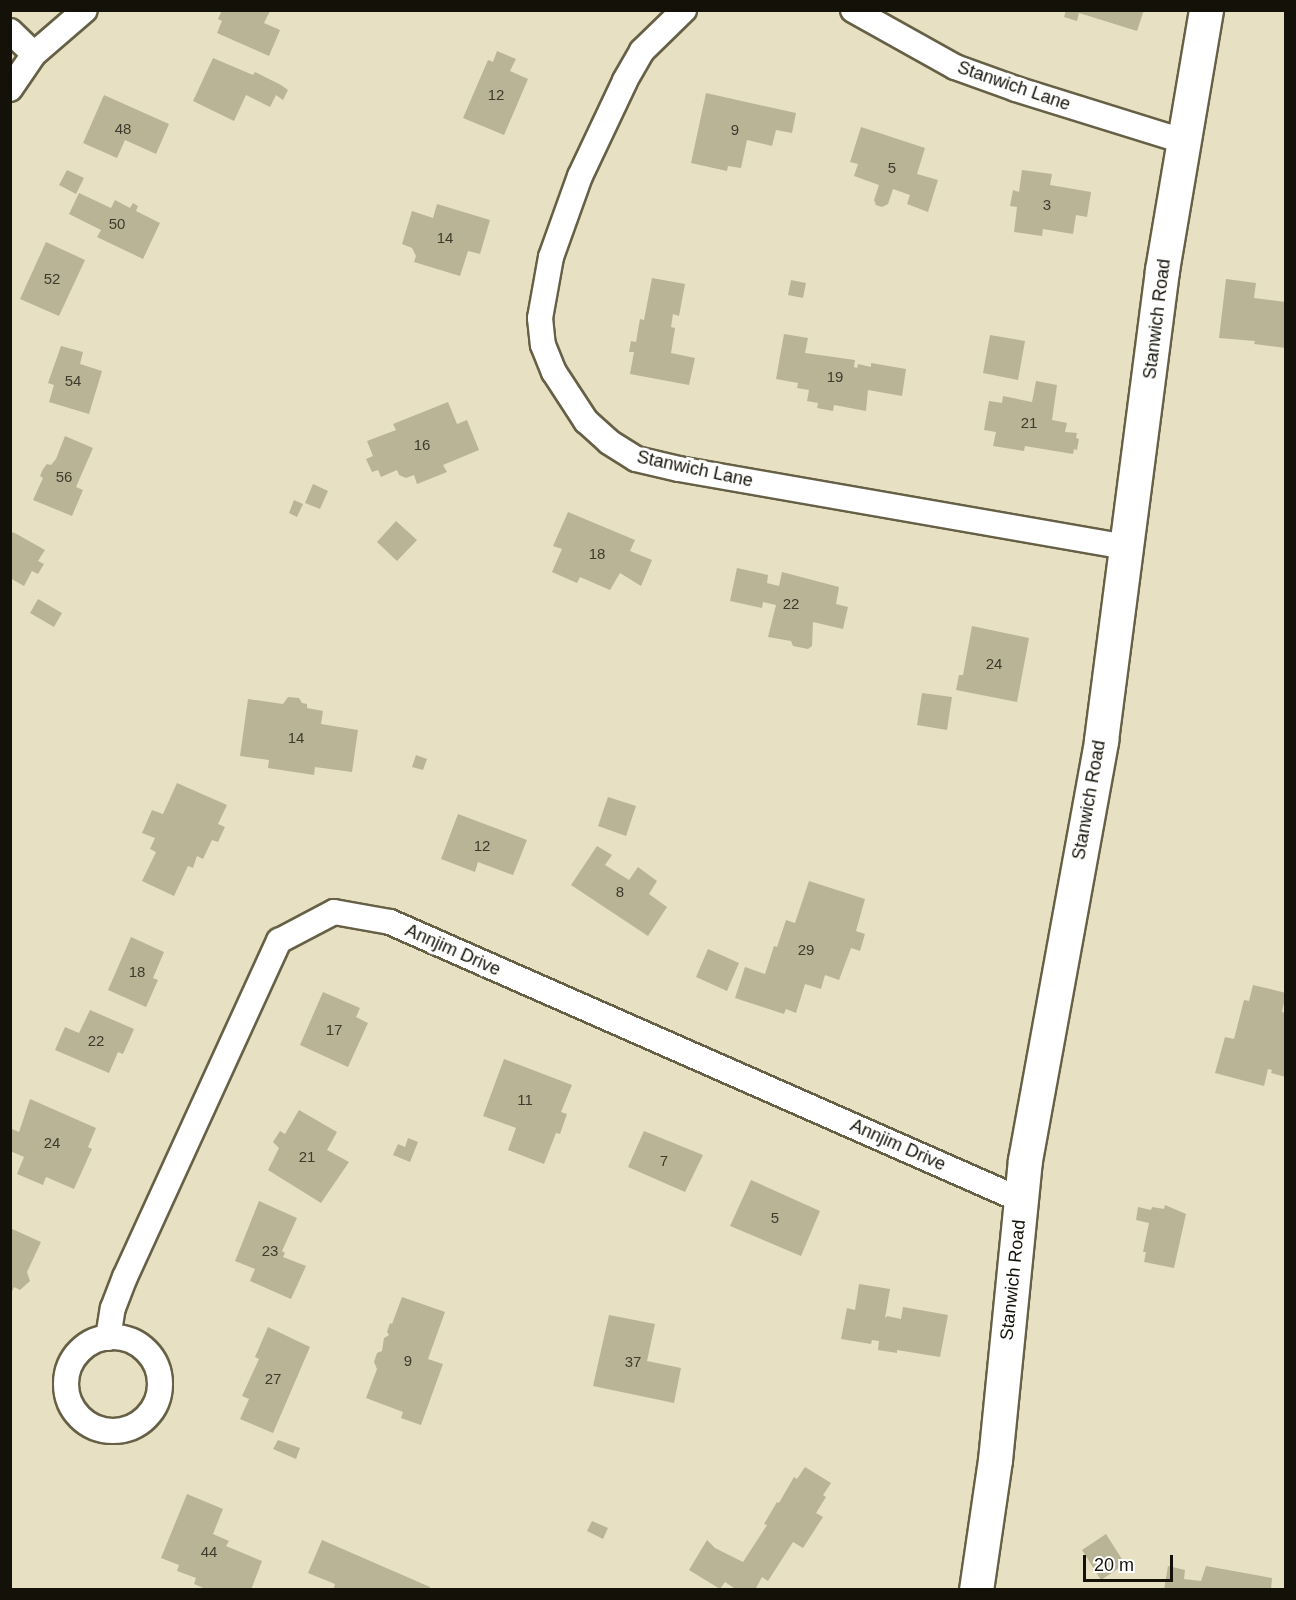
<!DOCTYPE html>
<style>
body{margin:0}
#map{position:relative;width:1296px;height:1600px;overflow:hidden;background:#e7e0c2;font-family:Helvetica,sans-serif}
div>[style]{position:absolute}
.building>*{inset:0;background:#bab497}
.roads{filter:drop-shadow(2px 0 #666046) drop-shadow(-2px 0 #666046) drop-shadow(0 2px #666046) drop-shadow(0 -2px #666046)}
.street>*{height:24px;margin:-12px;padding:0 12px;transform-origin:12px;border-radius:12px;background:#fff}
.street>.ring{margin:-12px;padding:0;box-sizing:content-box;background:none;border:24px solid #fff;border-radius:50%}
.secondary>*{height:33px;margin:-16.5px;padding:0 16.5px;transform-origin:16.5px;border-radius:16.5px;background:#fff}
span{translate:-50% -50%;white-space:nowrap;text-align:center;line-height:1.15;-webkit-text-stroke:6px #fff;paint-order:stroke}
.number-label{font-size:15px;color:#3e3a2c}
.number-label span{-webkit-text-stroke-width:0}
.street-label{font-size:18px;color:#141208}
.frame{position:absolute;inset:0;border:12px solid #141208;pointer-events:none}
.scale{position:absolute;left:1083px;top:1555px;width:90px;height:27px;box-sizing:border-box;border:3px solid #141208;border-top:0;padding-left:8px;font-size:18px;line-height:21px;white-space:nowrap;color:#141208;-webkit-text-stroke:4px #fff;paint-order:stroke}
</style>
<div id="map">
<div class="building">
<i style="clip-path:polygon(222px 10px,270px 11px,264px 23px,280px 30px,269px 56px,217px 33px,222px 21px,218px 19px)"></i>
<i style="clip-path:polygon(1066px 10px,1144px 10px,1137px 31px,1079px 13px,1077px 21px,1064px 17px)"></i>
<i style="clip-path:polygon(497px 51px,516px 59px,510px 71px,528px 79px,504px 135px,463px 118px,488px 60px,493px 62px)"></i>
<i style="clip-path:polygon(213px 58px,253px 75px,255px 72px,281px 85px,288px 90px,283px 100px,276px 95px,270px 107px,246px 95px,234px 121px,193px 101px)"></i>
<i style="clip-path:polygon(706px 93px,796px 113px,792px 133px,776px 130px,772px 146px,747px 140px,741px 168px,728px 166px,727px 171px,691px 163px)"></i>
<i style="clip-path:polygon(104px 95px,169px 124px,156px 154px,125px 140px,117px 158px,83px 143px)"></i>
<i style="clip-path:polygon(861px 127px,925px 148px,917px 174px,938px 180px,928px 212px,907px 204px,910px 195px,893px 189px,888px 204px,882px 207px,876px 205px,874px 200px,879px 185px,854px 176px,858px 164px,850px 162px)"></i>
<i style="clip-path:polygon(67px 170px,84px 178px,76px 194px,59px 185px)"></i>
<i style="clip-path:polygon(1022px 170px,1052px 174px,1050px 185px,1091px 192px,1087px 217px,1076px 215px,1073px 234px,1043px 229px,1042px 236px,1014px 232px,1017px 207px,1010px 206px,1013px 190px,1019px 192px)"></i>
<i style="clip-path:polygon(79px 193px,111px 208px,115px 200px,130px 208px,133px 203px,138px 206px,136px 211px,160px 223px,143px 259px,97px 237px,101px 230px,69px 214px)"></i>
<i style="clip-path:polygon(437px 204px,490px 220px,480px 254px,468px 251px,460px 276px,414px 262px,416px 256px,412px 248px,402px 244px,412px 211px,433px 218px)"></i>
<i style="clip-path:polygon(46px 242px,85px 260px,59px 316px,20px 299px)"></i>
<i style="clip-path:polygon(652px 278px,685px 284px,679px 316px,673px 314px,671px 327px,675px 328px,671px 353px,695px 358px,689px 385px,630px 374px,634px 352px,629px 352px,631px 341px,636px 342px,640px 319px,644px 320px)"></i>
<i style="clip-path:polygon(1226px 279px,1256px 283px,1254px 298px,1286px 302px,1286px 348px,1254px 344px,1255px 341px,1219px 338px)"></i>
<i style="clip-path:polygon(791px 280px,806px 283px,803px 298px,788px 295px)"></i>
<i style="clip-path:polygon(784px 334px,808px 338px,805px 353px,855px 360px,854px 367px,857px 368px,858px 364px,871px 367px,871px 363px,906px 369px,902px 396px,868px 390px,866px 411px,834px 405px,833px 411px,817px 408px,818px 403px,807px 401px,809px 390px,797px 388px,798px 383px,776px 379px)"></i>
<i style="clip-path:polygon(990px 335px,1025px 341px,1018px 380px,983px 373px)"></i>
<i style="clip-path:polygon(61px 346px,83px 352px,80px 364px,102px 371px,89px 414px,49px 402px,54px 385px,48px 383px)"></i>
<i style="clip-path:polygon(1036px 381px,1057px 385px,1052px 420px,1067px 423px,1065px 432px,1077px 433px,1076px 438px,1079px 439px,1077px 450px,1074px 449px,1073px 454px,1025px 446px,1024px 451px,993px 446px,996px 432px,984px 430px,989px 401px,1002px 403px,1003px 396px,1032px 402px)"></i>
<i style="clip-path:polygon(448px 402px,457px 424px,467px 420px,479px 450px,443px 465px,447px 472px,417px 484px,414px 475px,406px 478px,399px 475px,397px 470px,381px 477px,378px 470px,372px 472px,366px 459px,373px 456px,367px 441px,396px 430px,393px 424px)"></i>
<i style="clip-path:polygon(65px 436px,93px 448px,76px 487px,83px 490px,72px 516px,33px 500px,43px 478px,40px 476px,43px 469px,47px 464px,51px 465px,56px 459px)"></i>
<i style="clip-path:polygon(313px 484px,328px 491px,320px 509px,305px 503px)"></i>
<i style="clip-path:polygon(294px 500px,303px 504px,297px 517px,289px 513px)"></i>
<i style="clip-path:polygon(568px 512px,635px 540px,630px 551px,652px 560px,641px 586px,620px 573px,610px 590px,580px 577px,577px 583px,552px 572px,562px 549px,553px 546px)"></i>
<i style="clip-path:polygon(396px 521px,417px 540px,397px 561px,377px 542px)"></i>
<i style="clip-path:polygon(13px 532px,45px 550px,38px 561px,44px 564px,38px 574px,32px 571px,24px 586px,10px 578px,10px 536px)"></i>
<i style="clip-path:polygon(737px 568px,768px 575px,767px 583px,779px 586px,782px 572px,839px 587px,836px 604px,848px 607px,843px 629px,813px 622px,812px 646px,808px 649px,793px 646px,791px 641px,768px 637px,776px 605px,763px 602px,762px 608px,730px 601px)"></i>
<i style="clip-path:polygon(38px 599px,62px 613px,54px 627px,30px 613px)"></i>
<i style="clip-path:polygon(972px 626px,1029px 638px,1017px 702px,956px 690px,959px 675px,963px 675px)"></i>
<i style="clip-path:polygon(922px 693px,952px 697px,947px 730px,917px 725px)"></i>
<i style="clip-path:polygon(288px 697px,299px 698px,302px 703px,307px 704px,307px 708px,323px 711px,321px 724px,358px 730px,352px 772px,315px 767px,314px 775px,268px 768px,269px 760px,240px 756px,248px 699px,283px 704px)"></i>
<i style="clip-path:polygon(416px 755px,427px 759px,423px 770px,412px 767px)"></i>
<i style="clip-path:polygon(177px 783px,227px 805px,218px 824px,225px 827px,218px 842px,212px 840px,203px 859px,197px 856px,193px 868px,188px 866px,174px 896px,142px 881px,156px 852px,150px 849px,155px 838px,142px 833px,152px 810px,163px 814px)"></i>
<i style="clip-path:polygon(608px 797px,636px 806px,626px 836px,598px 826px)"></i>
<i style="clip-path:polygon(458px 814px,527px 840px,513px 875px,478px 862px,475px 872px,441px 859px)"></i>
<i style="clip-path:polygon(597px 846px,612px 855px,605px 865px,629px 880px,638px 867px,657px 881px,649px 894px,667px 907px,648px 936px,571px 885px)"></i>
<i style="clip-path:polygon(809px 881px,865px 899px,856px 931px,865px 934px,860px 951px,851px 948px,839px 980px,825px 975px,821px 989px,805px 984px,796px 1013px,786px 1009px,784px 1014px,735px 998px,745px 967px,765px 974px,774px 946px,777px 947px,786px 920px,795px 923px)"></i>
<i style="clip-path:polygon(131px 937px,164px 952px,153px 978px,158px 980px,146px 1007px,108px 990px)"></i>
<i style="clip-path:polygon(708px 949px,739px 963px,727px 991px,696px 977px)"></i>
<i style="clip-path:polygon(1253px 985px,1286px 993px,1282px 1012px,1286px 1013px,1286px 1077px,1271px 1073px,1272px 1070px,1268px 1069px,1264px 1086px,1215px 1073px,1225px 1037px,1234px 1039px,1244px 1000px,1249px 1001px)"></i>
<i style="clip-path:polygon(323px 992px,360px 1008px,356px 1017px,368px 1023px,348px 1067px,300px 1045px)"></i>
<i style="clip-path:polygon(90px 1010px,134px 1029px,123px 1054px,118px 1052px,109px 1073px,55px 1050px,65px 1027px,79px 1033px)"></i>
<i style="clip-path:polygon(504px 1059px,572px 1085px,561px 1112px,567px 1114px,560px 1134px,556px 1133px,544px 1164px,508px 1150px,516px 1128px,483px 1116px)"></i>
<i style="clip-path:polygon(30px 1099px,96px 1128px,88px 1147px,92px 1149px,74px 1189px,46px 1177px,43px 1185px,17px 1174px,24px 1157px,10px 1151px,10px 1132px,12px 1129px,19px 1132px)"></i>
<i style="clip-path:polygon(299px 1110px,337px 1132px,327px 1150px,349px 1162px,321px 1203px,268px 1170px,279px 1148px,273px 1142px,280px 1131px,285px 1134px)"></i>
<i style="clip-path:polygon(644px 1131px,703px 1155px,685px 1192px,628px 1167px)"></i>
<i style="clip-path:polygon(408px 1138px,418px 1142px,410px 1162px,393px 1155px,398px 1144px,405px 1147px)"></i>
<i style="clip-path:polygon(751px 1180px,820px 1211px,801px 1256px,730px 1226px)"></i>
<i style="clip-path:polygon(259px 1201px,297px 1218px,282px 1251px,285px 1253px,283px 1257px,306px 1266px,291px 1299px,250px 1281px,255px 1269px,235px 1261px)"></i>
<i style="clip-path:polygon(1165px 1205px,1186px 1214px,1174px 1268px,1144px 1262px,1146px 1252px,1143px 1252px,1149px 1223px,1136px 1220px,1138px 1207px,1151px 1210px,1152px 1207px,1164px 1209px)"></i>
<i style="clip-path:polygon(10px 1228px,41px 1242px,27px 1272px,30px 1281px,20px 1290px,14px 1287px,10px 1296px)"></i>
<i style="clip-path:polygon(859px 1284px,890px 1289px,885px 1318px,887px 1316px,901px 1319px,903px 1307px,948px 1315px,940px 1357px,897px 1350px,897px 1353px,878px 1350px,879px 1341px,872px 1340px,871px 1344px,841px 1339px,847px 1308px,855px 1310px)"></i>
<i style="clip-path:polygon(402px 1297px,445px 1312px,428px 1359px,443px 1364px,421px 1425px,401px 1418px,403px 1412px,366px 1398px,377px 1369px,374px 1362px,377px 1353px,382px 1351px,384px 1338px,389px 1335px,387px 1332px,390px 1323px,392px 1324px)"></i>
<i style="clip-path:polygon(609px 1315px,655px 1324px,647px 1361px,681px 1368px,674px 1403px,593px 1386px)"></i>
<i style="clip-path:polygon(268px 1327px,310px 1347px,273px 1433px,240px 1419px,249px 1399px,242px 1396px,259px 1359px,255px 1357px)"></i>
<i style="clip-path:polygon(278px 1440px,300px 1448px,296px 1459px,273px 1449px)"></i>
<i style="clip-path:polygon(805px 1467px,831px 1483px,823px 1495px,826px 1497px,816px 1513px,823px 1517px,803px 1548px,793px 1542px,768px 1581px,762px 1577px,755px 1590px,737px 1590px,725px 1582px,720px 1589px,689px 1570px,707px 1540px,715px 1548px,743px 1562px,767px 1525px,764px 1524px,777px 1502px,779px 1503px,794px 1477px,797px 1479px)"></i>
<i style="clip-path:polygon(187px 1494px,223px 1509px,213px 1534px,229px 1541px,226px 1546px,262px 1561px,251px 1590px,208px 1590px,194px 1584px,196px 1578px,177px 1571px,179px 1565px,161px 1558px)"></i>
<i style="clip-path:polygon(592px 1521px,608px 1528px,603px 1539px,587px 1531px)"></i>
<i style="clip-path:polygon(1106px 1534px,1125px 1564px,1101px 1580px,1082px 1550px)"></i>
<i style="clip-path:polygon(322px 1540px,430px 1587px,429px 1590px,333px 1590px,335px 1584px,308px 1573px)"></i>
<i style="clip-path:polygon(1168px 1566px,1185px 1570px,1184px 1579px,1201px 1581px,1206px 1566px,1272px 1578px,1271px 1590px,1164px 1590px)"></i>
</div>
<div class="roads">
<div class="street">
<i style="left:684px;top:10px;width:59px;rotate:135.7deg"></i>
<i style="left:642px;top:51px;width:34px;rotate:120deg"></i>
<i style="left:625px;top:81px;width:105px;rotate:115.3deg"></i>
<i style="left:580px;top:176px;width:86px;rotate:109.7deg"></i>
<i style="left:551px;top:257px;width:62px;rotate:100.2deg"></i>
<i style="left:540px;top:318px;width:27px;rotate:84deg"></i>
<i style="left:543px;top:345px;width:29px;rotate:68deg"></i>
<i style="left:554px;top:372px;width:59px;rotate:56.9deg"></i>
<i style="left:586px;top:421px;width:31px;rotate:42deg"></i>
<i style="left:609px;top:442px;width:32px;rotate:32deg"></i>
<i style="left:636px;top:459px;width:44px;rotate:13.1deg"></i>
<i style="left:679px;top:469px;width:456px;rotate:9.9deg"></i>
<i style="left:853px;top:10px;width:117px;rotate:29.2deg"></i>
<i style="left:955px;top:67px;width:65px;rotate:19.8deg"></i>
<i style="left:1016px;top:89px;width:175px;rotate:17.3deg"></i>
<i style="left:10px;top:31px;width:33px;rotate:44deg"></i>
<i style="left:10px;top:89px;width:42px;rotate:-55.6deg"></i>
<i style="left:34px;top:54px;width:67px;rotate:-40.8deg"></i>
<i class="ring" style="left:66px;top:1337px;width:70px;height:70px"></i>
<i style="left:108px;top:1338px;width:30px;rotate:-81deg"></i>
<i style="left:113px;top:1308px;width:33px;rotate:-69deg"></i>
<i style="left:125px;top:1277px;width:370px;rotate:-65.4deg"></i>
<i style="left:279px;top:941px;width:62px;rotate:-27.8deg"></i>
<i style="left:334px;top:912px;width:57px;rotate:10.1deg"></i>
<i style="left:390px;top:922px;width:690px;rotate:23.78deg"></i>
</div>
<div class="secondary">
<i style="left:976px;top:1590px;width:131px;rotate:-81.7deg"></i>
<i style="left:995px;top:1460px;width:301px;rotate:-84.3deg"></i>
<i style="left:1025px;top:1160px;width:427px;rotate:-79.7deg"></i>
<i style="left:1101px;top:740px;width:474px;rotate:-82.6deg"></i>
<i style="left:1162px;top:270px;width:264px;rotate:-80.4deg"></i>
</div>
</div>
<div class="number-label">
<span style="left:496px;top:95px">12</span>
<span style="left:123px;top:129px">48</span>
<span style="left:735px;top:130px">9</span>
<span style="left:892px;top:168px">5</span>
<span style="left:1047px;top:205px">3</span>
<span style="left:117px;top:224px">50</span>
<span style="left:445px;top:238px">14</span>
<span style="left:52px;top:279px">52</span>
<span style="left:835px;top:377px">19</span>
<span style="left:73px;top:381px">54</span>
<span style="left:1029px;top:423px">21</span>
<span style="left:422px;top:445px">16</span>
<span style="left:64px;top:477px">56</span>
<span style="left:597px;top:554px">18</span>
<span style="left:791px;top:604px">22</span>
<span style="left:994px;top:664px">24</span>
<span style="left:296px;top:738px">14</span>
<span style="left:482px;top:846px">12</span>
<span style="left:620px;top:892px">8</span>
<span style="left:806px;top:950px">29</span>
<span style="left:137px;top:972px">18</span>
<span style="left:334px;top:1030px">17</span>
<span style="left:96px;top:1041px">22</span>
<span style="left:525px;top:1100px">11</span>
<span style="left:52px;top:1143px">24</span>
<span style="left:307px;top:1157px">21</span>
<span style="left:664px;top:1161px">7</span>
<span style="left:775px;top:1218px">5</span>
<span style="left:270px;top:1251px">23</span>
<span style="left:408px;top:1361px">9</span>
<span style="left:633px;top:1362px">37</span>
<span style="left:273px;top:1379px">27</span>
<span style="left:209px;top:1552px">44</span>
</div>
<div class="street-label">
<span style="left:1014px;top:86px;rotate:19deg">Stanwich Lane</span>
<span style="left:1157px;top:319px;rotate:-83deg">Stanwich Road</span>
<span style="left:695px;top:469px;rotate:12deg">Stanwich Lane</span>
<span style="left:1089px;top:800px;rotate:-80deg">Stanwich Road</span>
<span style="left:453px;top:950px;rotate:24deg">Annjim Drive</span>
<span style="left:898px;top:1145px;rotate:24deg">Annjim Drive</span>
<span style="left:1013px;top:1280px;rotate:-84deg">Stanwich Road</span>
</div>
<div class="frame"></div>
<div class="scale">20 m</div>
</div>
